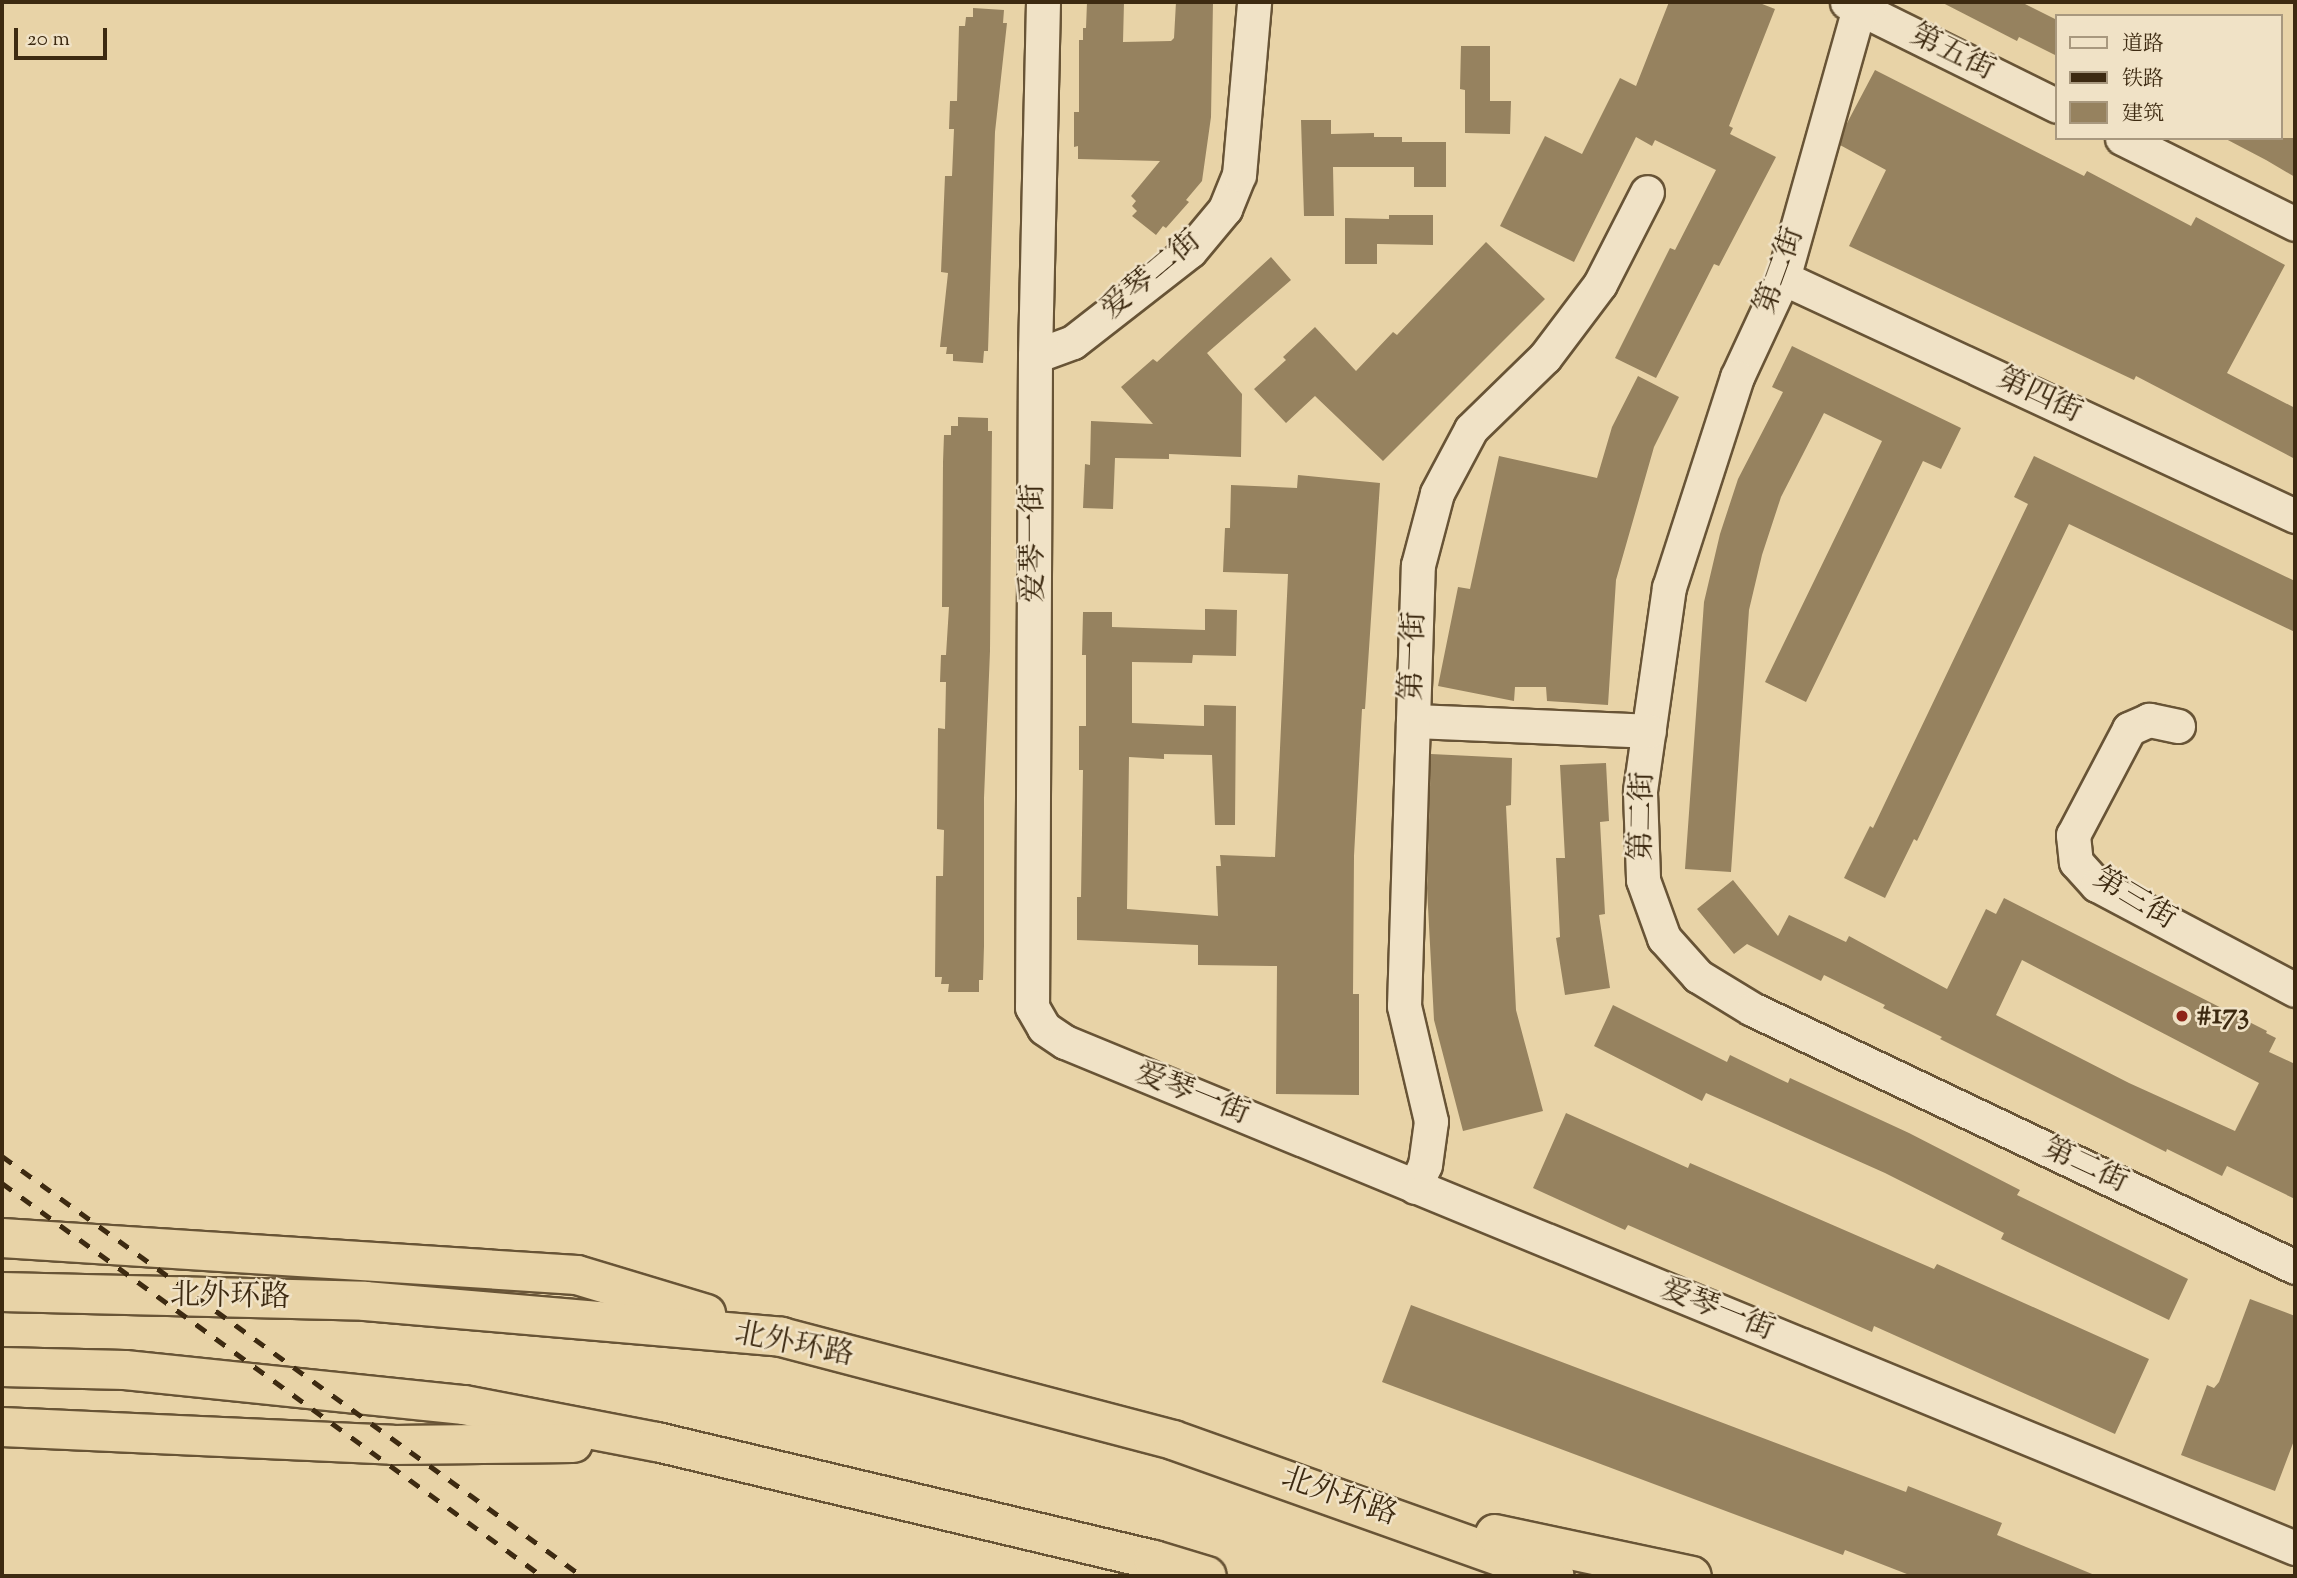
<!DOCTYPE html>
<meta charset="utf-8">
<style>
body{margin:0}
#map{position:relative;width:2297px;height:1578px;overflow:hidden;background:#e8d3a7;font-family:"Sorts Mill Goudy","Noto Serif SC",serif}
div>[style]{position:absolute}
.building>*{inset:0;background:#96825f}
.roads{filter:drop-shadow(2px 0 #685436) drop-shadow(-2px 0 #685436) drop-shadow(0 2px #685436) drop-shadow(0 -2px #685436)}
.minor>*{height:33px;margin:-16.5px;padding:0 16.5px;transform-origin:16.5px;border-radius:16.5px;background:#f0e2c6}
.trunk>*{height:38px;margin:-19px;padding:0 19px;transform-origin:19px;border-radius:19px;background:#e8d3a7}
.rail>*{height:5px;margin-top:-2.5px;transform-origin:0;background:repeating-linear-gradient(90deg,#3d2a11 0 12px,transparent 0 24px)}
.dots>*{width:19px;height:19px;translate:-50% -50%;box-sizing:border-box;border:4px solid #f0e2c6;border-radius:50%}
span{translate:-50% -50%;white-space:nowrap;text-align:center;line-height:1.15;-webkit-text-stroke:5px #f0e2c6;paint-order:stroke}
.street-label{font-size:30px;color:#3d2a11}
.poi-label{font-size:30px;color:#3d2a11;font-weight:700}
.left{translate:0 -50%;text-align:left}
.frame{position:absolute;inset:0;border:4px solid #3d2a11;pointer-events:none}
.legend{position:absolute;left:2055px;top:14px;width:228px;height:126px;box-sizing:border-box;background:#f0e2c6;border:2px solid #a8987e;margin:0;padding:9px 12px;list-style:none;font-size:21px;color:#3d2a11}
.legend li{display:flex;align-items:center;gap:14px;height:35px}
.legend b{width:35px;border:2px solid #a8987e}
.scale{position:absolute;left:14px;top:28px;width:93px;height:32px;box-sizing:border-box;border:4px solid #3d2a11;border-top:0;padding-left:9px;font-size:21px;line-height:24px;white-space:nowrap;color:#3d2a11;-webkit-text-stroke:5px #f0e2c6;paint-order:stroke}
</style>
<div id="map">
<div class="building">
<i style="clip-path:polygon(1087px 2px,1124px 2px,1123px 42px,1171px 41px,1174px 38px,1176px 2px,1213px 2px,1211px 117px,1202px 181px,1186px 200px,1189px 202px,1166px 228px,1163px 226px,1156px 235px,1132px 216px,1137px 211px,1132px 206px,1136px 201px,1131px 196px,1160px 161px,1078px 159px,1078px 146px,1074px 147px,1074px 112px,1079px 112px,1079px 40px,1083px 40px,1083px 28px,1086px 28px)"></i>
<i style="clip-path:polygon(1669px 2px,1757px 2px,1775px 9px,1729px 126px,1733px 128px,1730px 134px,1776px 157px,1719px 266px,1714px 264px,1656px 378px,1615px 358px,1670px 248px,1675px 250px,1716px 170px,1655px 140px,1652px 146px,1636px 137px,1574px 262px,1500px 226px,1545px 136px,1582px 154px,1620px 78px,1636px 86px)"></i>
<i style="clip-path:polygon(1941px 2px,2021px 2px,2057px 20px,2057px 56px,2019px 37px,2017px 41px)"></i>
<i style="clip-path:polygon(973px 8px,1004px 10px,1003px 23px,1007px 23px,995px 132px,988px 351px,984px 351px,983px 363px,953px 361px,953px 354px,946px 354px,947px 347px,940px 347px,948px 273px,941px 272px,945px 176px,952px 176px,954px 129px,949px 129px,950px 101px,957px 101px,959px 26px,965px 26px,966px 17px,973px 17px)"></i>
<i style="clip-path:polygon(1461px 46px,1490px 46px,1490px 101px,1511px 101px,1510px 134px,1465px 133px,1465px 90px,1460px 89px)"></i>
<i style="clip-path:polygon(1875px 70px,2084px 176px,2087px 171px,2191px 226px,2196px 217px,2285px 265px,2227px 373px,2295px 408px,2295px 459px,2136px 376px,2134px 380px,1849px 246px,1886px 170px,1840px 145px,1846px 125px)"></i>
<i style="clip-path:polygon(1301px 120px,1331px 120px,1331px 134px,1374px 133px,1374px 137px,1402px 137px,1402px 142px,1446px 142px,1446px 187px,1414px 187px,1414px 167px,1333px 167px,1334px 216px,1304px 216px)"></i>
<i style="clip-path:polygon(2224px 138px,2295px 138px,2295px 177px,2266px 160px)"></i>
<i style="clip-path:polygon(1389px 215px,1433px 215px,1433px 245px,1377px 244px,1377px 264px,1345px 264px,1345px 218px,1389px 219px)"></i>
<i style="clip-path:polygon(1486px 242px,1545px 299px,1383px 461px,1315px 396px,1286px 423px,1254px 389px,1286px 360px,1283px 357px,1315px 327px,1356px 371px,1393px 332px,1397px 335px)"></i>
<i style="clip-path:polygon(1271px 257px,1291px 280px,1207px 353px,1242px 394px,1241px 457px,1169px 454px,1169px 459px,1115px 458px,1113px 509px,1083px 508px,1085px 464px,1090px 465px,1091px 421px,1153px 424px,1121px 387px,1153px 359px,1157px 362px)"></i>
<i style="clip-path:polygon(1792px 346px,1961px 428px,1941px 469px,1923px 461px,1806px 702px,1765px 682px,1882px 441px,1824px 413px,1781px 497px,1762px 555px,1749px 610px,1731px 872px,1685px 869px,1704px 602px,1720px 534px,1738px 479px,1783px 392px,1772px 387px)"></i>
<i style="clip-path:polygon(1638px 376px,1679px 397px,1654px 447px,1616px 580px,1608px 705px,1547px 701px,1546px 687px,1515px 687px,1514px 701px,1438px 686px,1458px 587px,1470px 589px,1499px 456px,1597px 478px,1612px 427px)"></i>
<i style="clip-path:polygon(958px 417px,988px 418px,988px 431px,992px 431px,990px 651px,984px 798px,984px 946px,983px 980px,979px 980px,979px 992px,948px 992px,949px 984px,941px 984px,942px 977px,935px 977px,936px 876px,943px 876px,944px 830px,937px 829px,938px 728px,945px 729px,946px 682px,940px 682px,941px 655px,946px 655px,949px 607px,942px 607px,943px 462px,944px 435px,951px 435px,951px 426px,958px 426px)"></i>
<i style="clip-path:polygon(2034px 456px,2295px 581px,2295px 632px,2069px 524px,1917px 841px,1914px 839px,1885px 898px,1844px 878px,1870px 826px,1873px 828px,2028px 504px,2014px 497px)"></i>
<i style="clip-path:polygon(1298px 475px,1380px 483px,1365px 709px,1362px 709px,1354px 856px,1353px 994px,1359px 994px,1359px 1095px,1276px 1094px,1277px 966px,1198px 965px,1198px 945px,1077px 940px,1077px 897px,1081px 897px,1083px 770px,1079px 770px,1079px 726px,1086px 726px,1086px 655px,1082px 655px,1083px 612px,1112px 612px,1112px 627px,1205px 630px,1205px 609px,1237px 610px,1236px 656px,1193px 655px,1192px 663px,1132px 662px,1132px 723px,1204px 726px,1204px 705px,1236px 706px,1235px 825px,1215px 825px,1212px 755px,1164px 754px,1164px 759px,1129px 757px,1127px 909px,1218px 916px,1216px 866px,1221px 866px,1220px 855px,1275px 857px,1288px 574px,1223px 572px,1225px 528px,1230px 528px,1231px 485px,1297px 488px)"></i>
<i style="clip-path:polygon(1431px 754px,1512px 758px,1511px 805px,1506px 806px,1516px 1010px,1543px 1111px,1463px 1131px,1434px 1020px,1427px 888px)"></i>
<i style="clip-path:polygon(1606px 763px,1609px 821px,1600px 822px,1605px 914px,1599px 915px,1610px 988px,1565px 995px,1556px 938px,1560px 937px,1556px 858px,1565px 858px,1560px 765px)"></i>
<i style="clip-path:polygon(evenodd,1733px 880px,1778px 936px,1789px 915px,1846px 942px,1849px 936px,1947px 989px,1986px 909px,1996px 914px,2004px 898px,2267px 1031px,2266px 1033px,2276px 1038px,2269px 1052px,2295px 1064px,2295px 1199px,2227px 1166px,2222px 1176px,2167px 1149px,2166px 1152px,1940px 1039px,1942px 1037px,1883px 1008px,1885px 1005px,1824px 975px,1821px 981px,1747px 944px,1734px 954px,1697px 909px,1733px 880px,2022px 960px,2259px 1083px,2235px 1131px,2129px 1083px,1996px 1015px,2022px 960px)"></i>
<i style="clip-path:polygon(1613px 1005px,1727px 1062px,1730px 1055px,1788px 1083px,1790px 1078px,1909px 1133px,2020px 1190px,2017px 1195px,2188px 1279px,2169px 1320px,2001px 1239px,2004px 1233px,1885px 1173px,1706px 1093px,1702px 1101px,1594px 1046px)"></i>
<i style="clip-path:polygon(1566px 1113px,1688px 1168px,1690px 1163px,1934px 1269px,1937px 1264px,2149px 1359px,2115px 1434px,1874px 1326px,1872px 1332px,1628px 1225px,1625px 1230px,1533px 1188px)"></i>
<i style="clip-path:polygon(2250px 1299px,2295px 1316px,2295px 1438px,2275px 1491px,2181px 1455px,2207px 1385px,2214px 1388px,2219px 1382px)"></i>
<i style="clip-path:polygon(1411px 1305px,1906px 1492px,1908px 1486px,2002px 1523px,1997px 1535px,2097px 1576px,1912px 1576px,1845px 1550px,1843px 1555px,1382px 1382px)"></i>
</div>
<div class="roads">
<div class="minor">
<i style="left:1043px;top:2px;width:354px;rotate:91.3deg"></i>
<i style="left:1035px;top:356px;width:651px;rotate:90.26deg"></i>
<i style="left:1032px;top:1007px;width:24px;rotate:60deg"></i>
<i style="left:1044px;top:1028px;width:25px;rotate:34deg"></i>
<i style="left:1065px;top:1042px;width:1330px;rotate:22.36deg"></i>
<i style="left:1847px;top:2px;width:234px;rotate:26.3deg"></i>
<i style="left:1859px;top:8px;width:280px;rotate:105.7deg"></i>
<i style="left:1783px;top:278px;width:109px;rotate:114.9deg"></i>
<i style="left:1737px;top:377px;width:221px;rotate:107.9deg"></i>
<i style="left:1669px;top:587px;width:207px;rotate:98.1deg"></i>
<i style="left:1640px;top:792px;width:88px;rotate:88deg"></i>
<i style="left:1643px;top:880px;width:62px;rotate:70.1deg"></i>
<i style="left:1664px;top:938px;width:51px;rotate:48.2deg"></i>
<i style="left:1698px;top:976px;width:63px;rotate:31.4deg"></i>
<i style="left:1752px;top:1009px;width:601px;rotate:25.41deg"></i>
<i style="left:2122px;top:138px;width:193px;rotate:26.4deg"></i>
<i style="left:1783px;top:278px;width:565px;rotate:24.93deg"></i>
<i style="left:1035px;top:356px;width:40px;rotate:-20.2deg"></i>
<i style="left:1073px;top:342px;width:148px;rotate:-37.9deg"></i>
<i style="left:1190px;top:251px;width:55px;rotate:-50.2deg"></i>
<i style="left:1225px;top:209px;width:37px;rotate:-68deg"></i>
<i style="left:1239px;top:175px;width:174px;rotate:-85deg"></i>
<i style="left:1413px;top:721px;width:236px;rotate:2.4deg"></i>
<i style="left:2178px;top:726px;width:30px;rotate:-168deg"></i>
<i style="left:2149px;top:720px;width:22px;rotate:156deg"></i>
<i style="left:2129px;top:729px;width:120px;rotate:117.8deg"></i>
<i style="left:2073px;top:835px;width:27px;rotate:84deg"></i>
<i style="left:2076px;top:862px;width:31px;rotate:48deg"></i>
<i style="left:2097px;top:885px;width:224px;rotate:27.9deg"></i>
<i style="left:1415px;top:1187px;width:24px;rotate:-66deg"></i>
<i style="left:1425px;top:1165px;width:44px;rotate:-82.2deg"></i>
<i style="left:1431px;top:1121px;width:118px;rotate:-103.2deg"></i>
<i style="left:1404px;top:1006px;width:441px;rotate:-88.2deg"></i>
<i style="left:1418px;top:565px;width:74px;rotate:-75.2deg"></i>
<i style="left:1437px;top:493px;width:72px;rotate:-62deg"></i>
<i style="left:1471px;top:429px;width:103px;rotate:-44.2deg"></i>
<i style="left:1545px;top:357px;width:91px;rotate:-53deg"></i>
<i style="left:1600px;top:284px;width:103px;rotate:-62.9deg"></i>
</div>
<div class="trunk">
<i style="left:2px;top:1238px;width:576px;rotate:3.68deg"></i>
<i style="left:577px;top:1275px;width:135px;rotate:16.8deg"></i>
<i style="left:2px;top:1292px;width:363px;rotate:1.4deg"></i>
<i style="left:365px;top:1301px;width:418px;rotate:4.9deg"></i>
<i style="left:781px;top:1337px;width:405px;rotate:14.7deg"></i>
<i style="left:1173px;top:1440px;width:405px;rotate:19.6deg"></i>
<i style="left:2px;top:1367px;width:123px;rotate:1.4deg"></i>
<i style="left:125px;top:1370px;width:341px;rotate:5.9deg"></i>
<i style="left:464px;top:1405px;width:197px;rotate:10.9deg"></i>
<i style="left:657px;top:1442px;width:511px;rotate:13.36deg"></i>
<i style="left:1154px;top:1560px;width:55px;rotate:16.8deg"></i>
<i style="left:2px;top:1427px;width:391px;rotate:2.6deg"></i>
<i style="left:393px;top:1445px;width:180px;rotate:-0.6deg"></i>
<i style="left:1495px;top:1534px;width:201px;rotate:12deg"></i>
</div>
</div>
<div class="rail">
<i style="left:2px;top:1156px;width:716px;rotate:35.91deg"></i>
<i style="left:2px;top:1183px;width:668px;rotate:36.05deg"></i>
</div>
<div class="dots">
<i style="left:2182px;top:1016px;background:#8f2418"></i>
</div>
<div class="street-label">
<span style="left:1952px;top:54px;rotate:26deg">第五街</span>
<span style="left:1781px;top:271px;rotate:-70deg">第二街</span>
<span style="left:1152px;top:276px;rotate:-40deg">爱琴二街</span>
<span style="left:2039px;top:397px;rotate:25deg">第四街</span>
<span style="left:1035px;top:543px;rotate:-90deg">爱琴一街</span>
<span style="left:1415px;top:656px;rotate:-88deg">第一街</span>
<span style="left:1644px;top:816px;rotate:-89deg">第二街</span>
<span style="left:2134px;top:900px;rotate:31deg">第三街</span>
<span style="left:1192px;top:1095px;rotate:22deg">爱琴一街</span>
<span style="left:2085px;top:1167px;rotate:25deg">第二街</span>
<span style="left:230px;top:1298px;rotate:1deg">北外环路</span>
<span style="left:1717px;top:1311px;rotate:22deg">爱琴一街</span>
<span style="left:794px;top:1346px;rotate:11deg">北外环路</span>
<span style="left:1339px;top:1498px;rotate:19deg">北外环路</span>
</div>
<div class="poi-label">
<span class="left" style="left:2196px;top:1016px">#173</span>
</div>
<div class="frame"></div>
<ul class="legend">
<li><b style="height:9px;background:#f0e2c6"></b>道路</li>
<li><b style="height:9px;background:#3d2a11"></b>铁路</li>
<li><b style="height:19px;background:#96825f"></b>建筑</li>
</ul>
<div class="scale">20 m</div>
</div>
